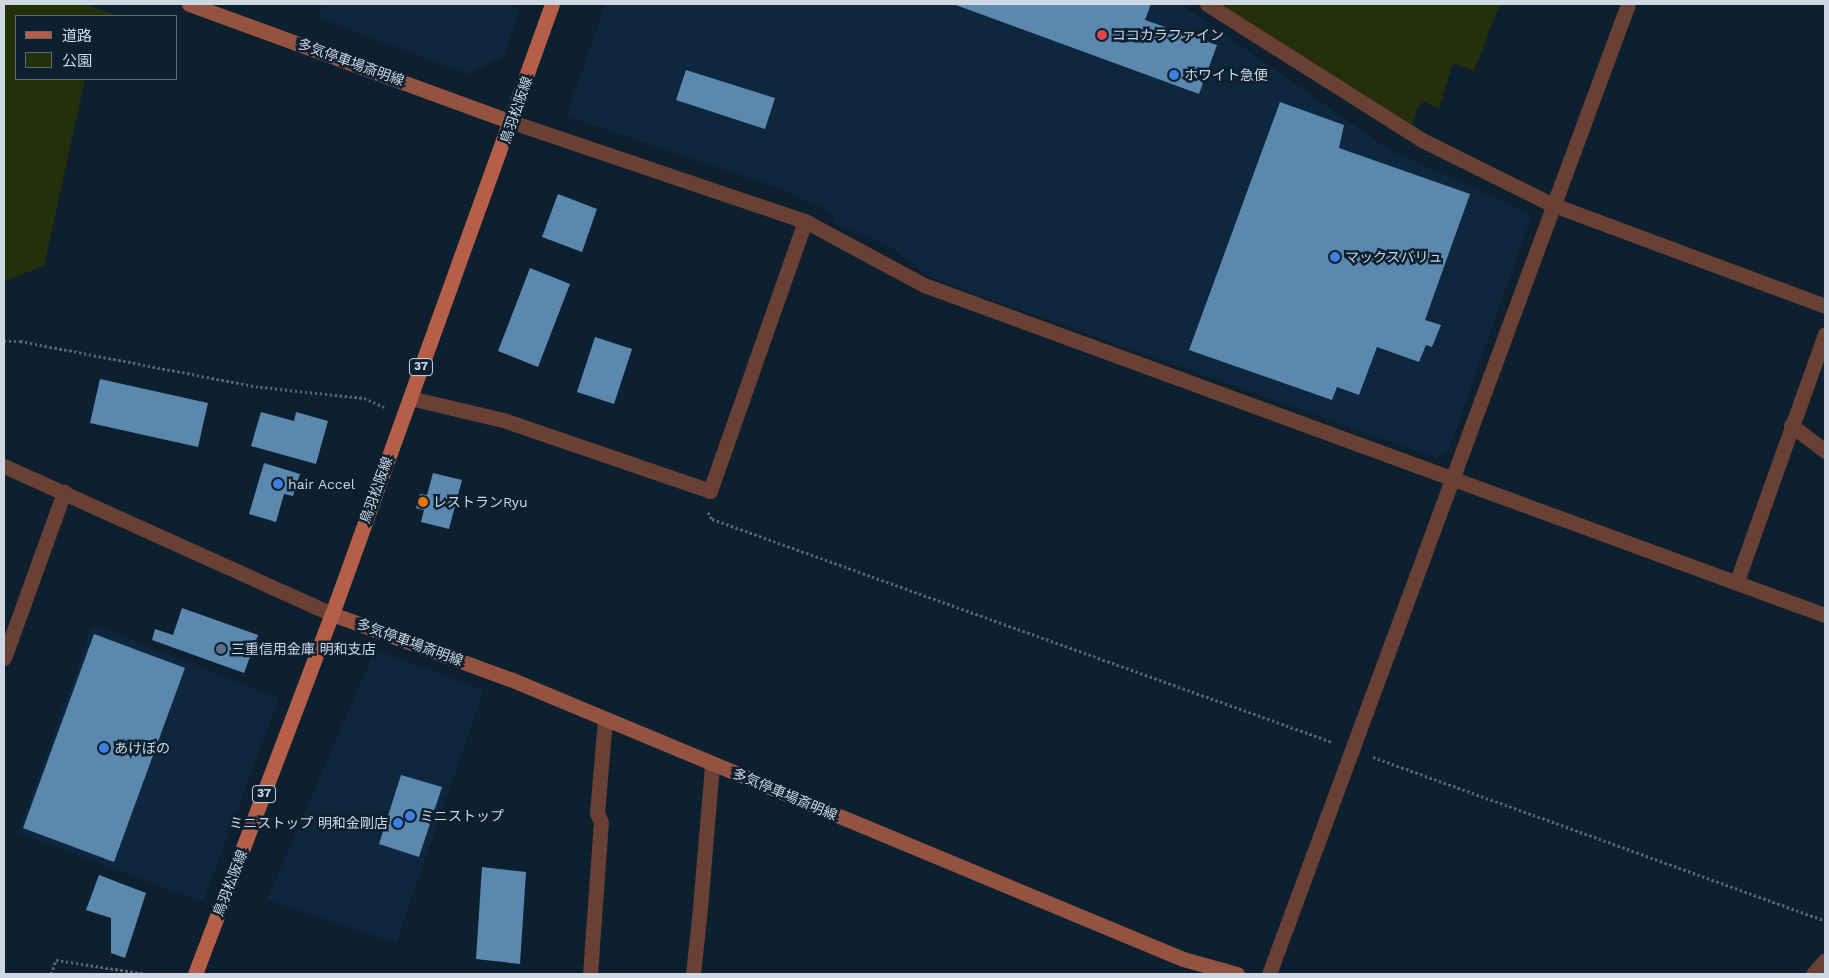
<!DOCTYPE html>
<meta charset="utf-8">
<style>
body{margin:0}
#map{position:relative;width:1829px;height:978px;overflow:hidden;background:#0d202f;font-family:"Work Sans","Noto Sans JP",sans-serif}
div>[style]{position:absolute}
.built>*{inset:0;background:#0f273c}
.green>*{inset:0;background:#252f0a}
.building>*{inset:0;background:#5b88af}
.path>*{height:3px;margin-top:-1.5px;transform-origin:0;background:repeating-linear-gradient(90deg,#546472 0 2.5px,transparent 0 5px)}
.lane>*{height:15px;margin:-7.5px;padding:0 7.5px;transform-origin:7.5px;border-radius:7.5px;background:#6a4035}
.street>*{height:15px;margin:-7.5px;padding:0 7.5px;transform-origin:7.5px;border-radius:7.5px;background:#6a4035}
.secondary>*{height:15px;margin:-7.5px;padding:0 7.5px;transform-origin:7.5px;border-radius:7.5px;background:#945241}
.primary>*{height:15px;margin:-7.5px;padding:0 7.5px;transform-origin:7.5px;border-radius:7.5px;background:#b55f49}
.dots>*{width:14px;height:14px;translate:-50% -50%;box-sizing:border-box;border:2px solid #0d202f;border-radius:50%}
span{translate:-50% -50%;white-space:nowrap;text-align:center;line-height:1.15;-webkit-text-stroke:5px #0d202f;paint-order:stroke}
.shield-label span{padding:1px 4px;background:#0d202f;border:1px solid;border-radius:4px;-webkit-text-stroke-width:0}
.shield-label{font-size:12px;color:#cdd8e3;font-weight:700}
.poi-label{font-size:14px;color:#cdd8e3}
.left{translate:0 -50%;text-align:left}
.right{translate:-100% -50%;text-align:right}
.street-label{font-size:14px;color:#cdd8e3}
.frame{position:absolute;inset:0;border:5px solid #cdd8e3;pointer-events:none}
.legend{position:absolute;left:15px;top:15px;width:162px;height:65px;box-sizing:border-box;background:#0d202f;border:1px solid #5a6a77;margin:0;padding:6px 9px;list-style:none;font-size:15px;color:#cdd8e3}
.legend li{display:flex;align-items:center;gap:10px;height:25px}
.legend b{width:25px;border:1px solid #5a6a77}
</style>
<div id="map">
<div class="built">
<i style="clip-path:polygon(323px 4px,509px 4px,520px 10px,504px 56px,468px 74px,318px 18px)"></i>
<i style="clip-path:polygon(605px 4px,1181px 4px,1388px 149px,1532px 215px,1448px 452px,1436px 458px,931px 278px,889px 246px,836px 224px,831px 212px,781px 189px,567px 116px)"></i>
<i style="clip-path:polygon(93px 625px,279px 698px,203px 902px,18px 833px)"></i>
<i style="clip-path:polygon(375px 650px,484px 690px,396px 943px,267px 900px)"></i>
</div>
<div class="green">
<i style="clip-path:polygon(4px 4px,83px 4px,120px 16px,16px 16px,16px 79px,85px 79px,44px 266px,4px 281px)"></i>
<i style="clip-path:polygon(1220px 4px,1500px 4px,1474px 71px,1453px 63px,1439px 109px,1421px 100px,1412px 125px)"></i>
</div>
<div class="building">
<i style="clip-path:polygon(953px 4px,1151px 4px,1145px 20px,1217px 45px,1199px 94px)"></i>
<i style="clip-path:polygon(686px 70px,775px 98px,765px 129px,676px 100px)"></i>
<i style="clip-path:polygon(1280px 102px,1344px 125px,1339px 148px,1470px 194px,1425px 320px,1441px 325px,1432px 347px,1426px 345px,1419px 362px,1377px 347px,1359px 395px,1337px 387px,1332px 400px,1189px 350px)"></i>
<i style="clip-path:polygon(558px 194px,597px 209px,582px 252px,542px 237px)"></i>
<i style="clip-path:polygon(530px 268px,570px 284px,538px 367px,498px 351px)"></i>
<i style="clip-path:polygon(595px 337px,632px 349px,614px 404px,577px 392px)"></i>
<i style="clip-path:polygon(100px 379px,208px 403px,198px 447px,90px 423px)"></i>
<i style="clip-path:polygon(261px 412px,294px 421px,296px 412px,328px 421px,316px 464px,251px 446px)"></i>
<i style="clip-path:polygon(264px 463px,300px 474px,293px 496px,284px 494px,276px 522px,249px 514px)"></i>
<i style="clip-path:polygon(433px 473px,462px 480px,449px 529px,421px 522px,424px 510px,416px 508px,420px 494px,427px 495px)"></i>
<i style="clip-path:polygon(182px 608px,258px 635px,244px 673px,152px 640px,155px 629px,173px 635px)"></i>
<i style="clip-path:polygon(94px 634px,185px 668px,114px 862px,23px 828px)"></i>
<i style="clip-path:polygon(401px 775px,442px 787px,419px 857px,379px 844px)"></i>
<i style="clip-path:polygon(482px 867px,526px 872px,520px 964px,476px 959px)"></i>
<i style="clip-path:polygon(99px 875px,146px 893px,125px 958px,111px 953px,111px 918px,86px 910px)"></i>
</div>
<div class="path">
<i style="left:4px;top:341px;width:16px"></i>
<i style="left:20px;top:341px;width:244px;rotate:10.9deg"></i>
<i style="left:260px;top:387px;width:105px;rotate:6deg"></i>
<i style="left:364px;top:398px;width:22px;rotate:24deg"></i>
<i style="left:708px;top:512px;width:8px;rotate:60deg"></i>
<i style="left:712px;top:519px;width:659px;rotate:19.78deg"></i>
<i style="left:1373px;top:757px;width:481px;rotate:19.9deg"></i>
<i style="left:51px;top:974px;width:15px;rotate:-70deg"></i>
<i style="left:56px;top:960px;width:92px;rotate:8.7deg"></i>
</div>
<div class="lane">
<i style="left:1551px;top:204px;width:292px;rotate:20.4deg"></i>
<i style="left:1791px;top:425px;width:43px;rotate:37.4deg"></i>
<i style="left:1737px;top:581px;width:262px;rotate:-70.4deg"></i>
<i style="left:4px;top:658px;width:177px;rotate:-70.1deg"></i>
<i style="left:601px;top:822px;width:10px;rotate:-114deg"></i>
<i style="left:597px;top:813px;width:94px;rotate:-85.1deg"></i>
<i style="left:693px;top:974px;width:66px;rotate:-83.9deg"></i>
</div>
<div class="street">
<i style="left:1207px;top:4px;width:254px;rotate:32.3deg"></i>
<i style="left:1422px;top:140px;width:144px;rotate:26.4deg"></i>
<i style="left:512px;top:122px;width:309px;rotate:18.7deg"></i>
<i style="left:805px;top:221px;width:135px;rotate:28.3deg"></i>
<i style="left:924px;top:285px;width:960px;rotate:20.12deg"></i>
<i style="left:410px;top:398px;width:96px;rotate:13.3deg"></i>
<i style="left:503px;top:420px;width:219px;rotate:18.9deg"></i>
<i style="left:710px;top:491px;width:286px;rotate:-70.6deg"></i>
<i style="left:4px;top:466px;width:360px;rotate:24.3deg"></i>
<i style="left:700px;top:908px;width:144px;rotate:-85.2deg"></i>
<i style="left:590px;top:974px;width:152px;rotate:-85.9deg"></i>
<i style="left:1269px;top:974px;width:1034px;rotate:-69.69deg"></i>
<i style="left:1813px;top:974px;width:18px;rotate:-49deg"></i>
</div>
<div class="secondary">
<i style="left:189px;top:4px;width:344px;rotate:20.1deg"></i>
<i style="left:332px;top:614px;width:189px;rotate:20.1deg"></i>
<i style="left:510px;top:679px;width:729px;rotate:22.59deg"></i>
<i style="left:1183px;top:959px;width:56px;rotate:15.5deg"></i>
</div>
<div class="primary">
<i style="left:195px;top:974px;width:385px;rotate:-69.2deg"></i>
<i style="left:332px;top:614px;width:648px;rotate:-70.17deg"></i>
</div>
<div class="dots">
<i style="left:1102px;top:35px;background:#e0444e"></i>
<i style="left:1174px;top:75px;background:#3f7fe0"></i>
<i style="left:1335px;top:257px;background:#3f7fe0"></i>
<i style="left:278px;top:484px;background:#3f7fe0"></i>
<i style="left:423px;top:502px;background:#e8710a"></i>
<i style="left:221px;top:649px;background:#5c6f8a"></i>
<i style="left:104px;top:748px;background:#3f7fe0"></i>
<i style="left:410px;top:816px;background:#3f7fe0"></i>
<i style="left:398px;top:823px;background:#3f7fe0"></i>
</div>
<div class="shield-label">
<span style="left:421px;top:367px">37</span>
<span style="left:264px;top:794px">37</span>
</div>
<div class="poi-label">
<span class="left" style="left:1112px;top:35px">ココカラファイン</span>
<span class="left" style="left:1184px;top:75px">ホワイト急便</span>
<span class="left" style="left:1345px;top:257px">マックスバリュ</span>
<span class="left" style="left:288px;top:484px">hair Accel</span>
<span class="left" style="left:433px;top:502px">レストランRyu</span>
<span class="left" style="left:231px;top:649px">三重信用金庫 明和支店</span>
<span class="left" style="left:114px;top:748px">あけぼの</span>
<span class="left" style="left:420px;top:816px">ミニストップ</span>
<span class="right" style="left:388px;top:823px">ミニストップ 明和金剛店</span>
</div>
<div class="street-label">
<span style="left:351px;top:62px;rotate:20deg">多気停車場斎明線</span>
<span style="left:516px;top:110px;rotate:-71deg">鳥羽松阪線</span>
<span style="left:376px;top:490px;rotate:-70deg">鳥羽松阪線</span>
<span style="left:410px;top:642px;rotate:20deg">多気停車場斎明線</span>
<span style="left:785px;top:794px;rotate:23deg">多気停車場斎明線</span>
<span style="left:230px;top:883px;rotate:-69deg">鳥羽松阪線</span>
</div>
<div class="frame"></div>
<ul class="legend">
<li><b style="height:6px;background:#b55f49"></b>道路</li>
<li><b style="height:14px;background:#252f0a"></b>公園</li>
</ul>
</div>
